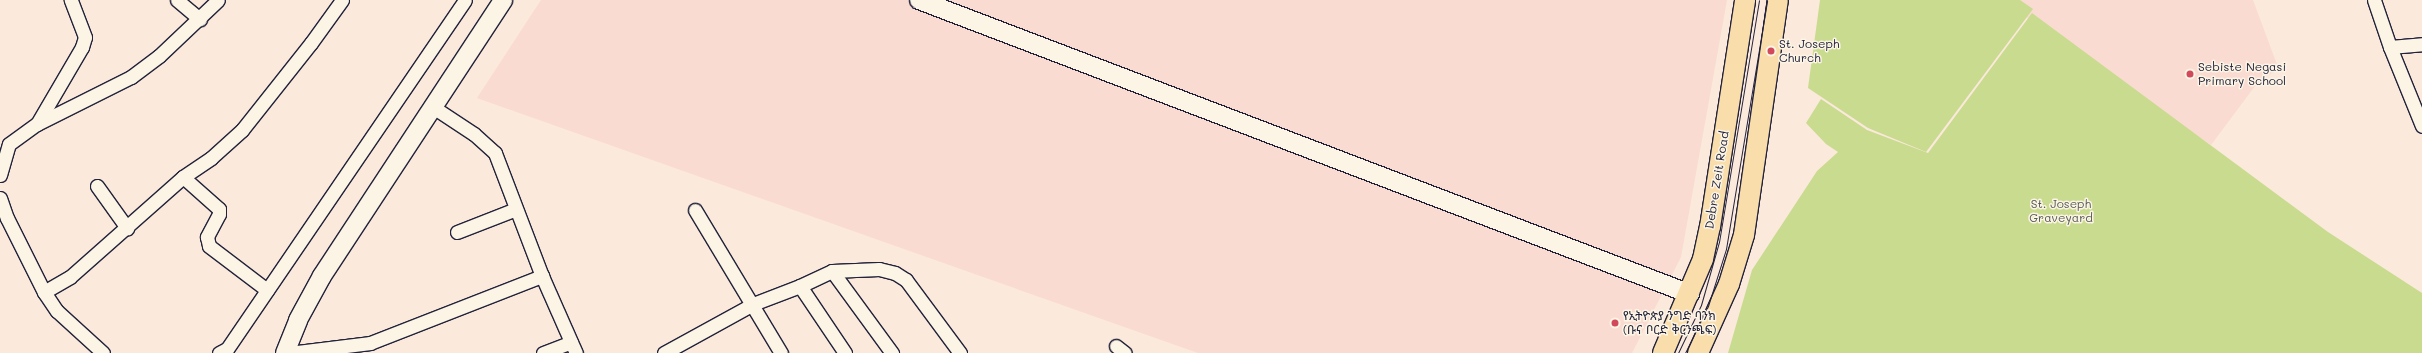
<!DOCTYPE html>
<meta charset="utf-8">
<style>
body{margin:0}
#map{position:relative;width:2422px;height:353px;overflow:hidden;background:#fbe9dc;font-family:Mali,"Noto Sans Ethiopic",sans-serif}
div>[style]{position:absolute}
.built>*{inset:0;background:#f9dbd1}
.green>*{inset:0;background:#c9db8f}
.roads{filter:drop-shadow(1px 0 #22223b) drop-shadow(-1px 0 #22223b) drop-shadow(0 1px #22223b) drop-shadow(0 -1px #22223b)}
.minor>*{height:13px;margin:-6.5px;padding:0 6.5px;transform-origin:6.5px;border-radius:6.5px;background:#fcf5e5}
.secondary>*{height:18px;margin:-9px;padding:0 9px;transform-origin:9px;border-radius:9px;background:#fcf5e5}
.primary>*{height:20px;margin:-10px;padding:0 10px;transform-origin:10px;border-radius:10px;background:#f9ddab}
.tram>*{height:1px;margin:-0.5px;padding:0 0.5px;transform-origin:0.5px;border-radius:0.5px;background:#22223b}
.dots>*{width:11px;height:11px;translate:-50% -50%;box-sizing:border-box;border:2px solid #fcf5e5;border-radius:50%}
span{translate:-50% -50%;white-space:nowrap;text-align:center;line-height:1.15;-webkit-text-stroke:3px #fcf5e5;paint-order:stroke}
.poi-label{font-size:12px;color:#22223b}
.left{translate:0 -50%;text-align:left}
.street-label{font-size:12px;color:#22223b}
.park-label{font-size:12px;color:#545a54}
</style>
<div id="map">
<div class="built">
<i style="clip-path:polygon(541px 0,1727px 0,1681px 257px,1632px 353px,1198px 353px,477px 98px)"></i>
<i style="clip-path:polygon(2001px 0,2253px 0,2279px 70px,2261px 78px,2211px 145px)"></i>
</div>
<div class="green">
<i style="clip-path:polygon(1820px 0,2020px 0,2033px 9px,1926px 152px,1868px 128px,1808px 88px)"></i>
<i style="clip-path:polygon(2032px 13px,2328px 232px,2422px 293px,2422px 353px,1728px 353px,1752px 270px,1817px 171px,1838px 152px,1826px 144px,1806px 123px,1821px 99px,1867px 130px,1928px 153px)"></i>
</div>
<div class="roads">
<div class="minor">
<i style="left:177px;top:0;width:30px;rotate:40deg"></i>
<i style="left:2374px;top:0;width:50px;rotate:71.2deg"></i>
<i style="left:2390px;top:47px;width:85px;rotate:67.9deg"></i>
<i style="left:2390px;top:47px;width:32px;rotate:-5deg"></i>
<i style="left:433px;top:107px;width:49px;rotate:33.4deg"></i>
<i style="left:474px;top:134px;width:28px;rotate:42deg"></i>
<i style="left:495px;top:153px;width:132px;rotate:69.1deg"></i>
<i style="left:542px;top:276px;width:84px;rotate:66.2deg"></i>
<i style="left:37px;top:124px;width:89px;rotate:-59.7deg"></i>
<i style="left:82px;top:47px;width:10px;rotate:-73deg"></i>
<i style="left:85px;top:37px;width:40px;rotate:-111deg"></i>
<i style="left:0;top:175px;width:32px;rotate:-74deg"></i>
<i style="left:9px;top:144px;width:34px;rotate:-36deg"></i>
<i style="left:37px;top:124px;width:105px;rotate:-26.6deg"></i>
<i style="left:131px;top:77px;width:35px;rotate:-37deg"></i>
<i style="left:159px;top:56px;width:81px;rotate:-43.5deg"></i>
<i style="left:183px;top:177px;width:48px;rotate:41.6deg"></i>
<i style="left:219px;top:209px;width:5px;rotate:90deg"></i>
<i style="left:219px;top:214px;width:26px;rotate:118deg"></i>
<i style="left:207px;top:237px;width:9px;rotate:77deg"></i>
<i style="left:209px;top:246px;width:73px;rotate:37.2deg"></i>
<i style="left:97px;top:186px;width:52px;rotate:54.5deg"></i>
<i style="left:0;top:198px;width:21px;rotate:71deg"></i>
<i style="left:7px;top:218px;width:83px;rotate:63.4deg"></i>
<i style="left:44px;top:292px;width:23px;rotate:56deg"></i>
<i style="left:57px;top:311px;width:62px;rotate:42.4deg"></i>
<i style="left:695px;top:210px;width:167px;rotate:59deg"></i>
<i style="left:457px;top:232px;width:63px;rotate:-21.3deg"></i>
<i style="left:832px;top:271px;width:102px;rotate:53.8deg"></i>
<i style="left:800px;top:286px;width:81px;rotate:56.1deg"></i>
<i style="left:44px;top:292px;width:30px;rotate:-30deg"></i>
<i style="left:70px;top:277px;width:151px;rotate:-41.5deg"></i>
<i style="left:183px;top:177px;width:34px;rotate:-34deg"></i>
<i style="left:211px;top:158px;width:42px;rotate:-42.1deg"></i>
<i style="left:242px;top:130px;width:111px;rotate:-51.6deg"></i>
<i style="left:311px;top:43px;width:53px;rotate:-54.2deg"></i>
<i style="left:1116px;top:346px;width:11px;rotate:38deg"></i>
<i style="left:219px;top:353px;width:9px;rotate:-27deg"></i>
<i style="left:227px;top:349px;width:422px;rotate:-55.7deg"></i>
<i style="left:289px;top:353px;width:82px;rotate:-7deg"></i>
<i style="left:370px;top:343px;width:185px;rotate:-21.3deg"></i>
<i style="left:543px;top:353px;width:30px;rotate:-21deg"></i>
<i style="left:664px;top:353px;width:102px;rotate:-28.8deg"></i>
<i style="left:753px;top:304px;width:50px;rotate:-21deg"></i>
<i style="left:800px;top:286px;width:35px;rotate:-25deg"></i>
<i style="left:832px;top:271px;width:47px;rotate:-2.4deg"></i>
<i style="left:879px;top:269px;width:16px;rotate:14deg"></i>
<i style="left:895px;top:273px;width:13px;rotate:32deg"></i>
<i style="left:906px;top:280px;width:91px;rotate:53.5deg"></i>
</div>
<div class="secondary">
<i style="left:919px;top:0;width:825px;rotate:20.87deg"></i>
<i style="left:285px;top:353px;width:35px;rotate:-68deg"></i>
<i style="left:298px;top:320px;width:50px;rotate:-61.4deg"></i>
<i style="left:322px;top:276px;width:330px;rotate:-56.7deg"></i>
</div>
<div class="primary">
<i style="left:1663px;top:353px;width:102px;rotate:-66.9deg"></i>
<i style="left:1703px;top:259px;width:33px;rotate:-78deg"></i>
<i style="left:1710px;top:227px;width:230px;rotate:-81.2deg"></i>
<i style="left:1698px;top:353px;width:76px;rotate:-65.8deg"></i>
<i style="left:1729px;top:284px;width:51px;rotate:-73deg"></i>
<i style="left:1744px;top:235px;width:237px;rotate:-81.8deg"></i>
</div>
</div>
<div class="tram">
<i style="left:1678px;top:353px;width:53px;rotate:-64.4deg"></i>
<i style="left:1701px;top:305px;width:66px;rotate:-74.1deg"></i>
<i style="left:1719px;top:242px;width:245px;rotate:-80.6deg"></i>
<i style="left:1685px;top:353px;width:52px;rotate:-63.9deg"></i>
<i style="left:1708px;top:306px;width:60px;rotate:-72.5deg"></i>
<i style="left:1726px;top:249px;width:252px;rotate:-80.6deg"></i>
</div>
<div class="dots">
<i style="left:1771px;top:51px;background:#d1495b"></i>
<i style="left:2190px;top:74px;background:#d1495b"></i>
<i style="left:1615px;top:323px;background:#d1495b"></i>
</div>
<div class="poi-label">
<span class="left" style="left:1779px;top:51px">St. Joseph<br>Church</span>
<span class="left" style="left:2198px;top:74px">Sebiste Negasi<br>Primary School</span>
<span class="left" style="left:1623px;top:323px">የኢትዮጵያ ንግድ ባንክ<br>(ቡና ቦርድ ቅርንጫፍ)</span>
</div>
<div class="street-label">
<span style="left:1717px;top:180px;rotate:-81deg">Debre Zeit Road</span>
</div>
<div class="park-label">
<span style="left:2061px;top:211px">St. Joseph<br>Graveyard</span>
</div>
</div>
